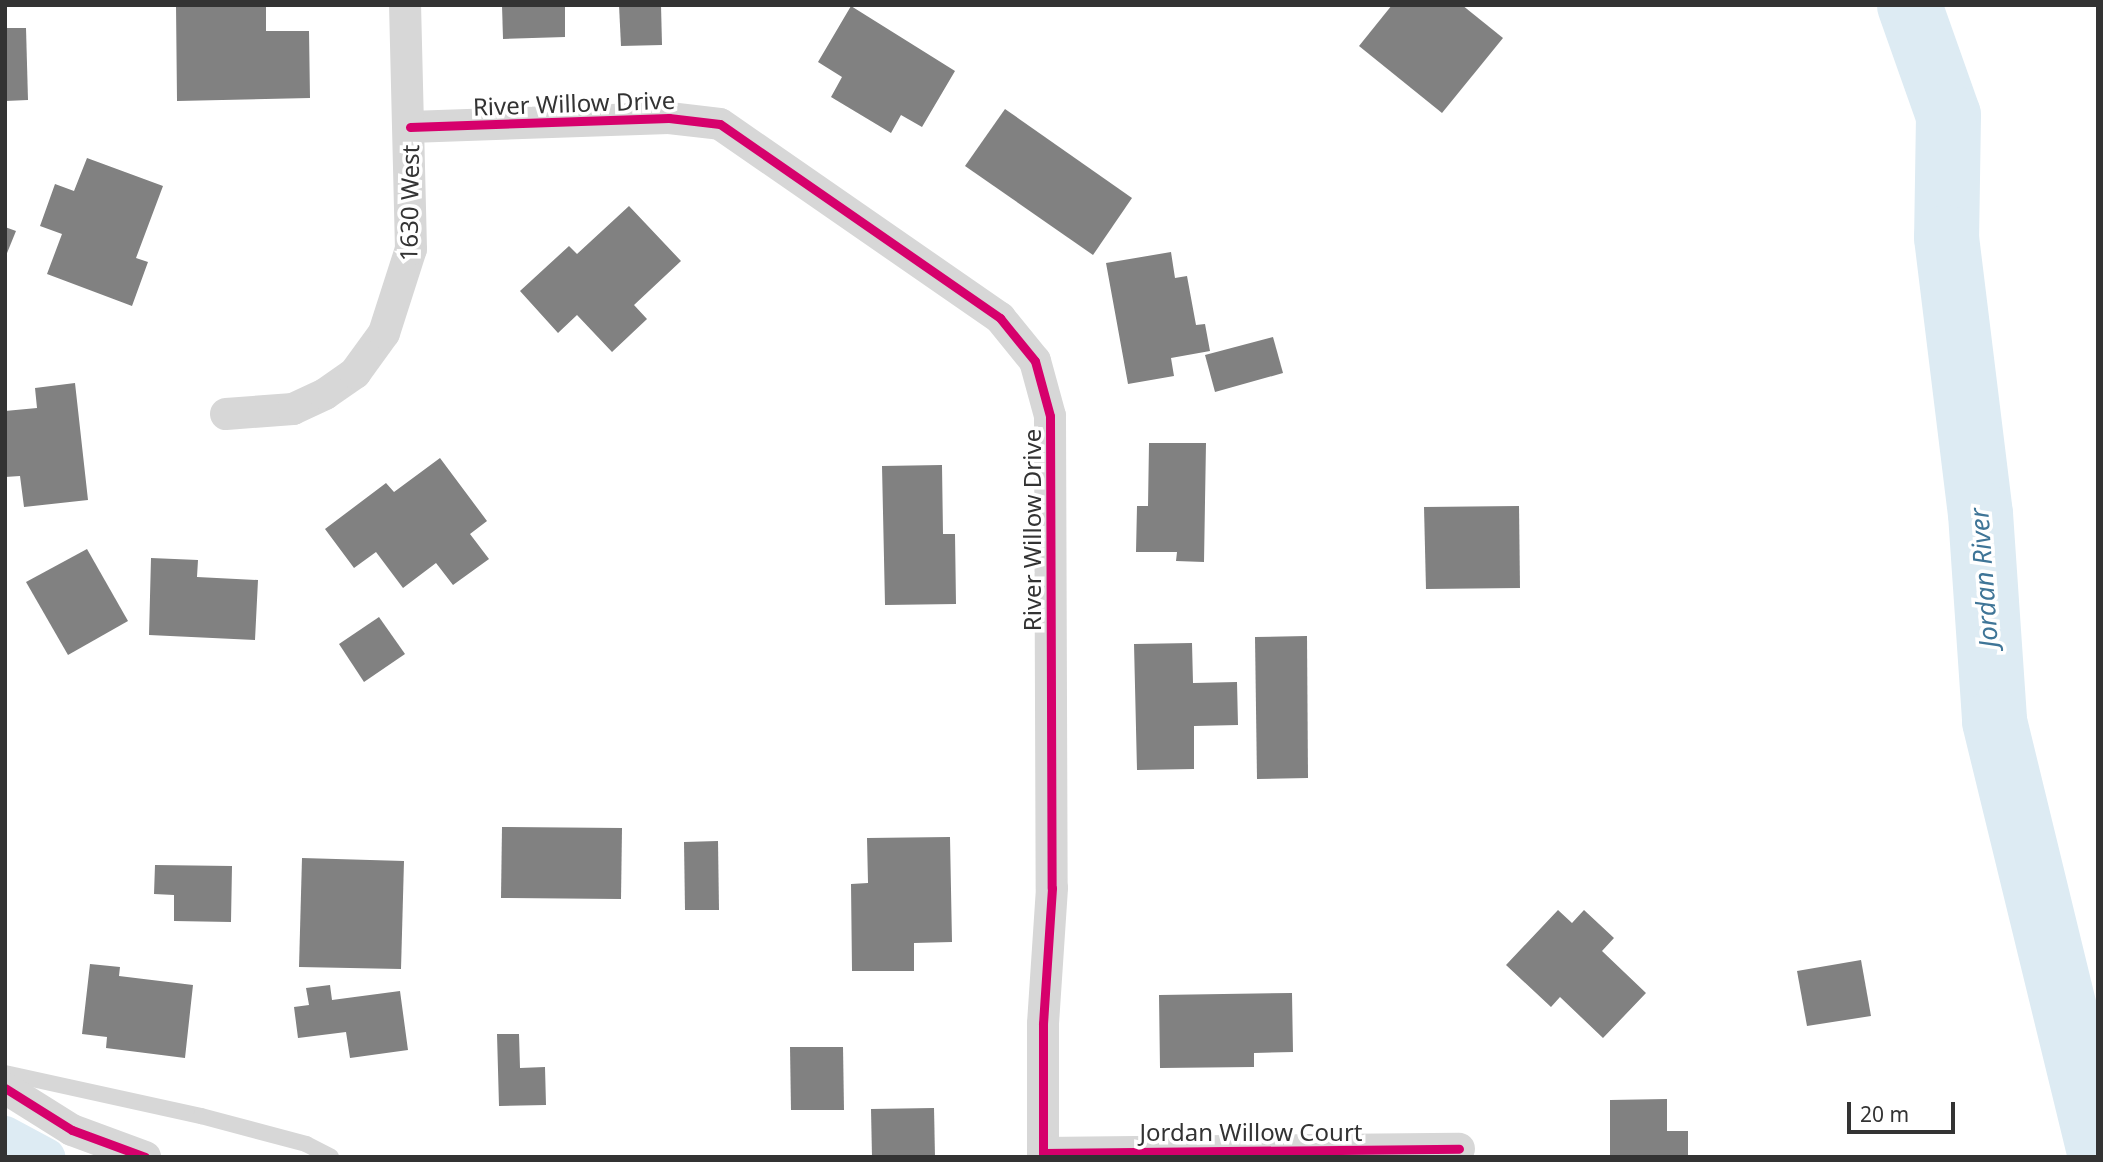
<!DOCTYPE html>
<style>
body{margin:0}
#map{position:relative;width:2103px;height:1162px;overflow:hidden;background:#fff;font-family:"Noto Sans",sans-serif}
div>[style]{position:absolute}
.canal>*{height:38px;margin:-19px;padding:0 19px;transform-origin:19px;border-radius:19px;background:#ddebf3}
.river>*{height:65px;margin:-32.5px;padding:0 32.5px;transform-origin:32.5px;border-radius:32.5px;background:#ddebf3}
.building>*{inset:0;background:#818181}
.service>*{height:16px;margin:-8px;padding:0 8px;transform-origin:8px;border-radius:8px;background:#d7d7d7}
.minor>*{height:32px;margin:-16px;padding:0 16px;transform-origin:16px;border-radius:16px;background:#d7d7d7}
.cycleway>*{height:9px;margin:-4.5px;padding:0 4.5px;transform-origin:4.5px;border-radius:4.5px;background:#d6006c}
span{translate:-50% -50%;white-space:nowrap;text-align:center;line-height:1.15;-webkit-text-stroke:7px #fff;paint-order:stroke}
.street-label{font-size:24px;color:#333}
.water-label{font-size:26px;color:#3f7597;font-style:italic}
.frame{position:absolute;inset:0;border:7px solid #333;pointer-events:none}
.scale{position:absolute;left:1847px;top:1102px;width:108px;height:32px;box-sizing:border-box;border:4px solid #333;border-top:0;padding-left:9px;font-size:21px;line-height:24px;white-space:nowrap;color:#333;-webkit-text-stroke:5px #fff;paint-order:stroke}
</style>
<div id="map">
<div class="canal">
<i style="left:5px;top:1135px;width:47px;rotate:28.2deg"></i>
</div>
<div class="river">
<i style="left:1909px;top:5px;width:117px;rotate:70.5deg"></i>
<i style="left:1948px;top:115px;width:122px;rotate:90.9deg"></i>
<i style="left:1946px;top:237px;width:278px;rotate:83deg"></i>
<i style="left:1980px;top:513px;width:208px;rotate:86.1deg"></i>
<i style="left:1994px;top:721px;width:439px;rotate:76.3deg"></i>
</div>
<div class="building">
<i style="clip-path:polygon(176px 5px,266px 5px,266px 31px,309px 31px,310px 98px,177px 101px)"></i>
<i style="clip-path:polygon(502px 5px,565px 5px,565px 37px,503px 39px)"></i>
<i style="clip-path:polygon(619px 5px,661px 5px,662px 45px,621px 46px)"></i>
<i style="clip-path:polygon(1392px 5px,1462px 5px,1503px 38px,1442px 113px,1359px 46px)"></i>
<i style="clip-path:polygon(851px 6px,955px 71px,922px 127px,901px 115px,891px 133px,831px 97px,842px 77px,818px 62px)"></i>
<i style="clip-path:polygon(5px 28px,26px 28px,28px 100px,5px 101px)"></i>
<i style="clip-path:polygon(1005px 109px,1132px 198px,1093px 255px,965px 166px)"></i>
<i style="clip-path:polygon(87px 158px,163px 186px,136px 258px,148px 262px,132px 306px,47px 274px,62px 234px,40px 226px,55px 184px,74px 191px)"></i>
<i style="clip-path:polygon(629px 206px,681px 261px,634px 305px,647px 319px,612px 352px,577px 315px,558px 333px,520px 291px,569px 246px,577px 254px)"></i>
<i style="clip-path:polygon(5px 227px,16px 231px,5px 258px)"></i>
<i style="clip-path:polygon(1171px 252px,1175px 278px,1187px 276px,1196px 325px,1205px 324px,1210px 351px,1171px 358px,1174px 376px,1128px 384px,1106px 263px)"></i>
<i style="clip-path:polygon(1273px 337px,1283px 373px,1215px 392px,1205px 355px)"></i>
<i style="clip-path:polygon(75px 383px,88px 500px,24px 507px,20px 476px,5px 477px,5px 411px,37px 408px,35px 388px)"></i>
<i style="clip-path:polygon(1149px 443px,1206px 443px,1204px 562px,1176px 561px,1177px 552px,1136px 552px,1137px 506px,1148px 506px)"></i>
<i style="clip-path:polygon(440px 458px,487px 521px,470px 534px,489px 559px,453px 585px,436px 563px,403px 588px,376px 552px,354px 568px,325px 529px,386px 483px,394px 492px)"></i>
<i style="clip-path:polygon(942px 465px,943px 534px,955px 534px,956px 604px,885px 605px,882px 466px)"></i>
<i style="clip-path:polygon(1519px 506px,1520px 588px,1426px 589px,1424px 507px)"></i>
<i style="clip-path:polygon(87px 549px,128px 621px,68px 655px,26px 582px)"></i>
<i style="clip-path:polygon(151px 558px,198px 560px,197px 577px,258px 580px,255px 640px,149px 635px)"></i>
<i style="clip-path:polygon(379px 617px,405px 654px,364px 682px,339px 644px)"></i>
<i style="clip-path:polygon(1307px 636px,1308px 778px,1257px 779px,1255px 637px)"></i>
<i style="clip-path:polygon(1192px 643px,1193px 683px,1237px 682px,1238px 725px,1194px 726px,1194px 769px,1137px 770px,1134px 644px)"></i>
<i style="clip-path:polygon(502px 827px,622px 828px,621px 899px,501px 898px)"></i>
<i style="clip-path:polygon(950px 837px,952px 942px,914px 943px,914px 971px,852px 971px,851px 884px,868px 883px,867px 838px)"></i>
<i style="clip-path:polygon(718px 841px,719px 910px,685px 910px,684px 842px)"></i>
<i style="clip-path:polygon(302px 858px,404px 861px,401px 969px,299px 967px)"></i>
<i style="clip-path:polygon(155px 865px,232px 866px,231px 922px,174px 921px,174px 895px,154px 894px)"></i>
<i style="clip-path:polygon(1558px 910px,1572px 923px,1584px 910px,1614px 938px,1602px 951px,1646px 993px,1603px 1038px,1560px 997px,1551px 1007px,1506px 965px)"></i>
<i style="clip-path:polygon(1861px 960px,1871px 1016px,1807px 1026px,1797px 971px)"></i>
<i style="clip-path:polygon(90px 964px,120px 967px,119px 976px,193px 985px,185px 1058px,106px 1048px,107px 1037px,82px 1034px)"></i>
<i style="clip-path:polygon(330px 985px,332px 1000px,400px 991px,408px 1050px,350px 1058px,346px 1032px,298px 1038px,294px 1007px,309px 1005px,306px 988px)"></i>
<i style="clip-path:polygon(1292px 993px,1293px 1052px,1254px 1053px,1254px 1067px,1160px 1068px,1159px 995px)"></i>
<i style="clip-path:polygon(497px 1034px,519px 1034px,520px 1068px,545px 1067px,546px 1105px,499px 1106px)"></i>
<i style="clip-path:polygon(790px 1047px,843px 1047px,844px 1110px,791px 1110px)"></i>
<i style="clip-path:polygon(1667px 1099px,1667px 1131px,1688px 1131px,1688px 1157px,1610px 1157px,1610px 1100px)"></i>
<i style="clip-path:polygon(934px 1108px,935px 1157px,872px 1157px,871px 1109px)"></i>
</div>
<div class="service">
<i style="left:5px;top:1073px;width:201px;rotate:12.4deg"></i>
<i style="left:201px;top:1116px;width:109px;rotate:14.9deg"></i>
<i style="left:306px;top:1144px;width:28px;rotate:27deg"></i>
</div>
<div class="minor">
<i style="left:410px;top:127px;width:259px;rotate:-2deg"></i>
<i style="left:669px;top:118px;width:51px;rotate:6.7deg"></i>
<i style="left:720px;top:124px;width:341px;rotate:34.7deg"></i>
<i style="left:1000px;top:318px;width:55px;rotate:50.9deg"></i>
<i style="left:1035px;top:361px;width:57px;rotate:74.7deg"></i>
<i style="left:1050px;top:416px;width:472px;rotate:89.8deg"></i>
<i style="left:1052px;top:888px;width:136px;rotate:93.8deg"></i>
<i style="left:1043px;top:1024px;width:133px;rotate:90deg"></i>
<i style="left:226px;top:414px;width:67px;rotate:-4.3deg"></i>
<i style="left:293px;top:409px;width:35px;rotate:-25deg"></i>
<i style="left:325px;top:394px;width:37px;rotate:-35deg"></i>
<i style="left:355px;top:373px;width:49px;rotate:-54.1deg"></i>
<i style="left:384px;top:333px;width:88px;rotate:-72.2deg"></i>
<i style="left:411px;top:249px;width:244px;rotate:-91.4deg"></i>
<i style="left:5px;top:1088px;width:79px;rotate:32.1deg"></i>
<i style="left:72px;top:1130px;width:78px;rotate:20.3deg"></i>
<i style="left:1043px;top:1153px;width:416px;rotate:-0.6deg"></i>
</div>
<div class="cycleway">
<i style="left:410px;top:127px;width:259px;rotate:-2deg"></i>
<i style="left:669px;top:118px;width:51px;rotate:6.7deg"></i>
<i style="left:720px;top:124px;width:341px;rotate:34.7deg"></i>
<i style="left:1000px;top:318px;width:55px;rotate:50.9deg"></i>
<i style="left:1035px;top:361px;width:57px;rotate:74.7deg"></i>
<i style="left:1050px;top:416px;width:472px;rotate:89.8deg"></i>
<i style="left:1052px;top:888px;width:136px;rotate:93.8deg"></i>
<i style="left:1043px;top:1024px;width:133px;rotate:90deg"></i>
<i style="left:5px;top:1088px;width:79px;rotate:32.1deg"></i>
<i style="left:72px;top:1130px;width:78px;rotate:20.3deg"></i>
<i style="left:1043px;top:1153px;width:416px;rotate:-0.6deg"></i>
</div>
<div class="street-label">
<span style="left:574px;top:103px;rotate:-2deg">River Willow Drive</span>
<span style="left:409px;top:203px;rotate:-89deg">1630 West</span>
<span style="left:1032px;top:530px;rotate:-90deg">River Willow Drive</span>
<span style="left:1251px;top:1132px">Jordan Willow Court</span>
</div>
<div class="water-label">
<span style="left:1984px;top:578px;rotate:-94deg">Jordan River</span>
</div>
<div class="frame"></div>
<div class="scale">20 m</div>
</div>
